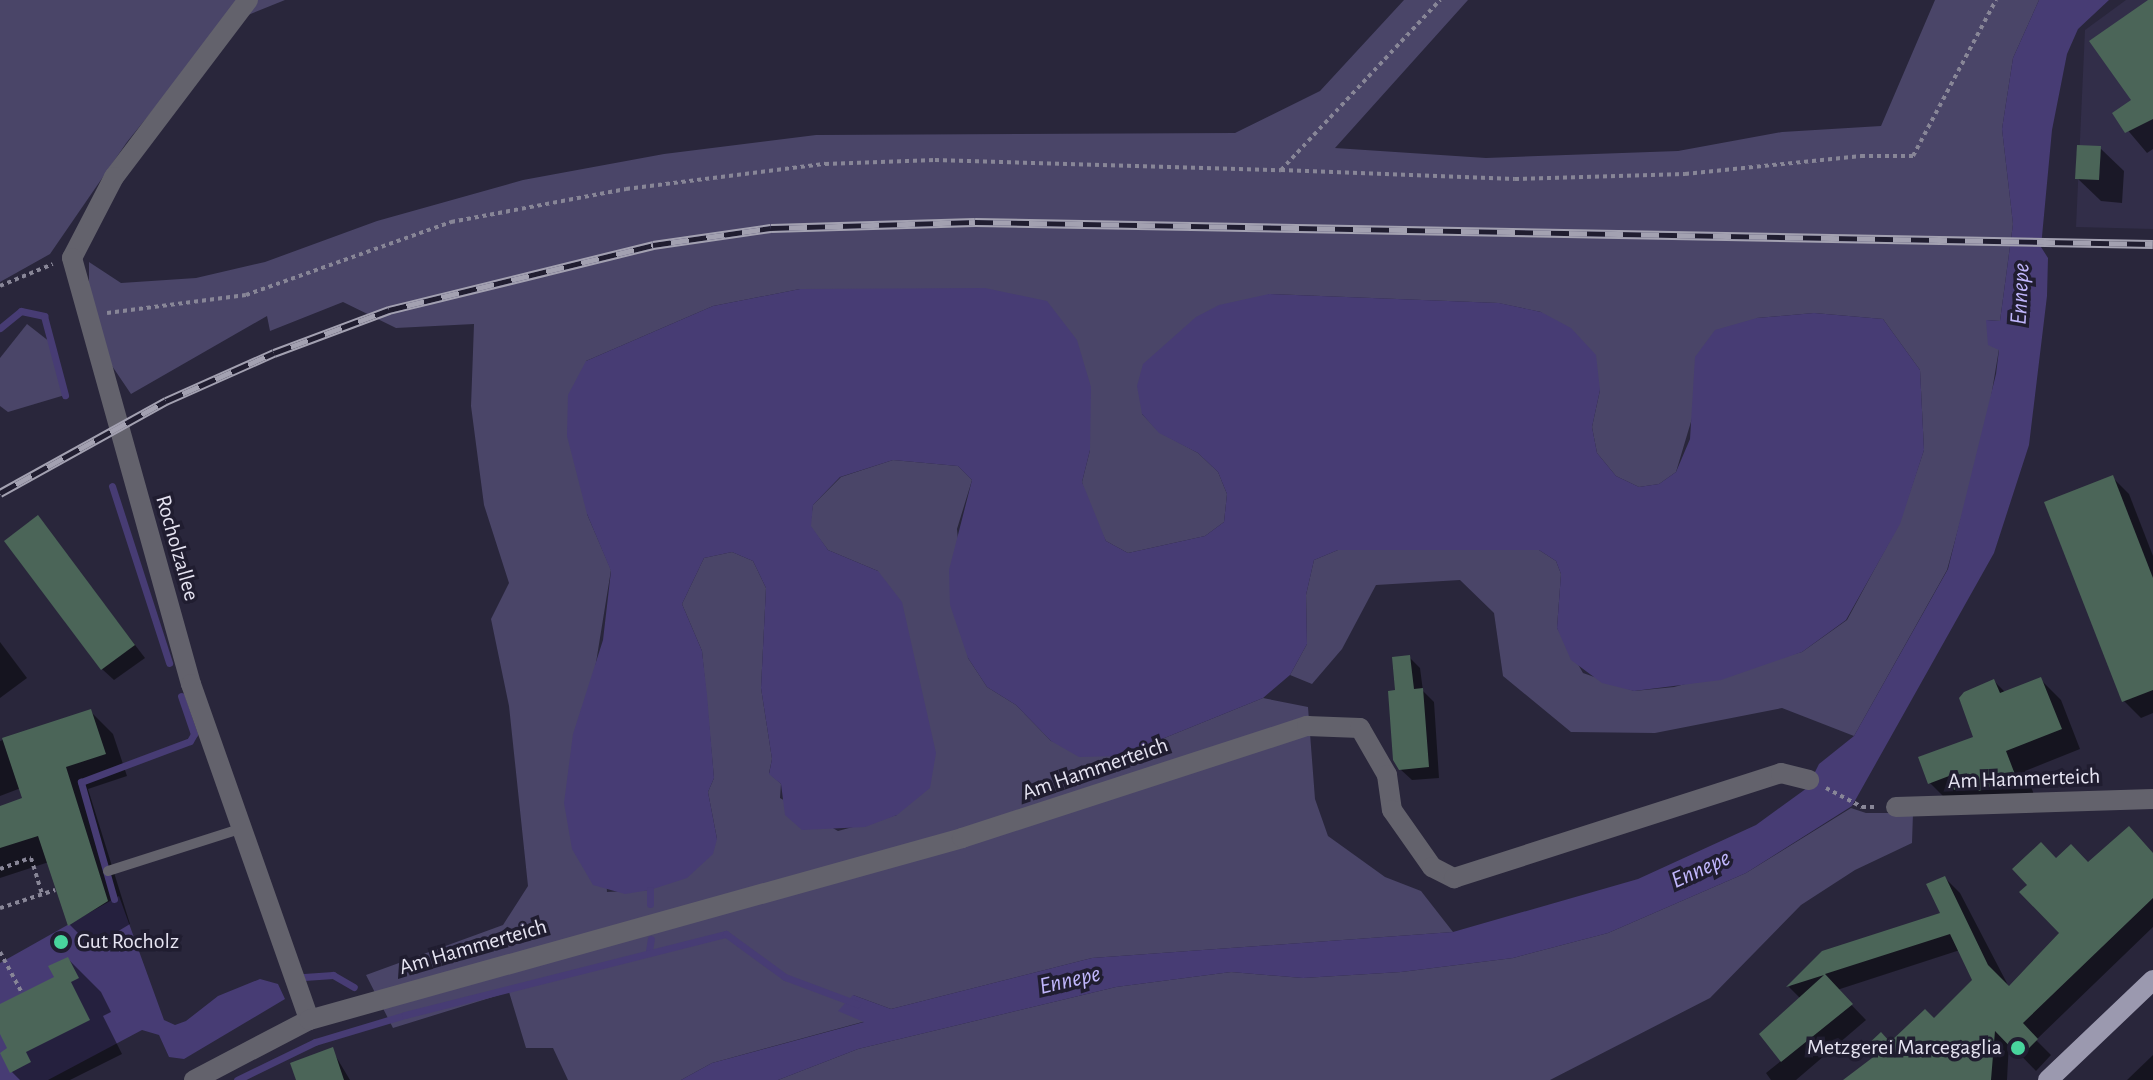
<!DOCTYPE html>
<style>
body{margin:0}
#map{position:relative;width:2153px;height:1080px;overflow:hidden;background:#29263b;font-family:"Alegreya Sans",sans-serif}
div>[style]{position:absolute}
.built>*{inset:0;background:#322e49}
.green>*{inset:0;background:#4a4568}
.water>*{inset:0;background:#473c74}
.shadow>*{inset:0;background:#0007}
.stream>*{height:7px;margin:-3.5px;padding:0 3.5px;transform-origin:3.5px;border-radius:3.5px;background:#473c74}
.building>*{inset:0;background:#4b6558}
.path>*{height:4px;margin-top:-2px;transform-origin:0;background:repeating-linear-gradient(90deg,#888697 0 4px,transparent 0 8px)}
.lane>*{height:10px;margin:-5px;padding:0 5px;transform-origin:5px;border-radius:5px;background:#63626c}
.street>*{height:20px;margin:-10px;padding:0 10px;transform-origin:10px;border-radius:10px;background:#63626c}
.primary>*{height:20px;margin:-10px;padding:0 10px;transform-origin:10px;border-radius:10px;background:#9b99af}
.rail>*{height:9px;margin-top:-4.5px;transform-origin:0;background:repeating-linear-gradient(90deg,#201d30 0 18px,#a3a1b1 0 36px);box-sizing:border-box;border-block:2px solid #a3a1b1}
.dots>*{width:22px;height:22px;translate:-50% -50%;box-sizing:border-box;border:4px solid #201d30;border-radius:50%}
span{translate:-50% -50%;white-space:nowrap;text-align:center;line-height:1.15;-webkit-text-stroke:7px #201d30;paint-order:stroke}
.street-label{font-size:22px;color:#e6e4f2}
.poi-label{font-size:22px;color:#e6e4f2}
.left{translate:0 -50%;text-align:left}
.right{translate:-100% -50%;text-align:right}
.water-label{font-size:24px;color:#c1b7fd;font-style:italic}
</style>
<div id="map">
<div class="built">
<i style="clip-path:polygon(2126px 0,2153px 0,2153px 229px,2076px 227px,2085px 30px)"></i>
</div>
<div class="green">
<i style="clip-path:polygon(0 0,285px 0,221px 26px,127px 142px,50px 254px,0 282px)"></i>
<i style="clip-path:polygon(1404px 0,1468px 0,1335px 148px,1486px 158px,1678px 151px,1782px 132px,1881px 126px,1935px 0,2039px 0,2013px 58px,2002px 129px,2013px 224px,2000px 321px,1987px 320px,1999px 349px,1986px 427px,1947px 570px,1854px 736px,1782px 708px,1655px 733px,1571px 732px,1503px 676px,1494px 613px,1460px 580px,1376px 585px,1342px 649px,1312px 684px,1290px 675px,1307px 644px,1306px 595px,1314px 560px,1338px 550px,1539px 550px,1556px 561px,1561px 574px,1557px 628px,1583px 673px,1634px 691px,1674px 687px,1802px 652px,1847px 620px,1899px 524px,1924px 450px,1920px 370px,1883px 319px,1814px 313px,1757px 318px,1693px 415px,1676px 472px,1659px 484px,1639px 487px,1616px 476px,1597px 453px,1592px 427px,1600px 390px,1541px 312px,1498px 303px,1269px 294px,1142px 414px,1159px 432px,1198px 453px,1218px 472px,1227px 494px,1224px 522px,1205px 536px,1128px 553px,1106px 541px,1089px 508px,1082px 482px,1090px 450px,862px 291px,800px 289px,713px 306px,586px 361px,587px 514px,611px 570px,594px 675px,607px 892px,650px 890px,717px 839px,708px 792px,714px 778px,702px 651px,682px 604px,704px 558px,732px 552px,753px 561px,766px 588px,761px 688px,772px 759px,769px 773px,781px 784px,780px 798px,838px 831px,897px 815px,878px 571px,828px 550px,810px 526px,813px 505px,841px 477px,893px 460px,958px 466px,972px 480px,957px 529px,968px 658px,987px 687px,1016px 705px,1051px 741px,1120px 756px,1263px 698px,1308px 707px,1315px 799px,1328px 836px,1385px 877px,1421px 891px,1453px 932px,1092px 958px,891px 1009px,853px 995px,866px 1021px,712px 1063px,681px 1080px,568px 1080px,553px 1048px,526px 1048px,509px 992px,393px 1028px,366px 975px,503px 925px,528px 886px,509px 706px,491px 619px,509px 583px,484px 505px,471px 406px,474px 324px,396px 328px,343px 302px,270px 331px,267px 316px,131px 394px,108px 360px,89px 285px,89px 262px,121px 283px,196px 278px,265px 262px,377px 221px,523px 180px,664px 154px,816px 135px,1235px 133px,1320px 91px)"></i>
<i style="clip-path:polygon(27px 324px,50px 342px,65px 395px,8px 412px,0 406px,0 358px)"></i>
<i style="clip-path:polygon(1851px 808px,1866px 813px,1913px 813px,1912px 843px,1855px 870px,1801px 905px,1710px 998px,1550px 1080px,778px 1080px,858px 1049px,1116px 987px,1231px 972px,1303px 978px,1401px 972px,1513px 958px,1608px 933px,1746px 873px)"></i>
</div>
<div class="water">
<i style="clip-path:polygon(2039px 0,2109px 0,2078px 29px,2067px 54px,2052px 130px,2041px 247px,2048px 258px,2047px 296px,2029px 445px,1994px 553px,1852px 806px,1746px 873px,1608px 933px,1513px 958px,1401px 972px,1303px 978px,1231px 972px,1116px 987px,858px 1049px,778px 1080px,681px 1080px,712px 1063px,864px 1022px,838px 1011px,853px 995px,891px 1009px,1092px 958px,1453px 932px,1638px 879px,1756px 825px,1807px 788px,1819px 764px,1854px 736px,1948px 569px,1996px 374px,1999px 350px,1988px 345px,1986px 320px,2000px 321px,2013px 224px,2002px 129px,2013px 58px)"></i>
<i style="clip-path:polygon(985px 288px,1047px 301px,1077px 340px,1091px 387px,1090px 450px,1082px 482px,1106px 541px,1128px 553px,1205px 536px,1224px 522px,1227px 494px,1218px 472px,1198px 453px,1159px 433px,1142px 414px,1137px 386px,1143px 364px,1196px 317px,1219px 305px,1269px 294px,1499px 303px,1541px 312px,1571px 328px,1596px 355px,1600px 390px,1592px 427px,1597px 453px,1616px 476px,1639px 487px,1659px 484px,1676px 472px,1690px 439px,1695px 357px,1715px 330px,1757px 318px,1814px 313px,1883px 319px,1920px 370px,1924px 450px,1900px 524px,1846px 620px,1802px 652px,1721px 680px,1634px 691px,1602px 683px,1571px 660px,1557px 628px,1561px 574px,1556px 561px,1539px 550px,1338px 550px,1314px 560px,1306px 595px,1307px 644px,1290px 675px,1263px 698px,1120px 756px,1079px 757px,1051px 741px,1016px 705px,987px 687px,968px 658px,950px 605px,949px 570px,972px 480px,958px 466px,893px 460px,840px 477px,813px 505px,811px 526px,828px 550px,878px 571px,902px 602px,936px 753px,930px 788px,897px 815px,865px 827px,802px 830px,785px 815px,781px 784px,769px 774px,772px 759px,761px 688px,766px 588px,753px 561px,732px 552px,704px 558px,682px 604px,702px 651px,707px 695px,714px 778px,708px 792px,717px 839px,713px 854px,687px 878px,650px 890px,625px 894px,593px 885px,572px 849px,564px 803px,573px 734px,603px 640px,611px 571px,587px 514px,567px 436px,568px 395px,586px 361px,713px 306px,800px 289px)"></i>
<i style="clip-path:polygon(119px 896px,164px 1020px,175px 1025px,186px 1021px,218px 996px,260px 979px,278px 984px,285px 999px,184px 1059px,169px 1057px,159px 1035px,142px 1030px,48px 1080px,0 1080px,0 963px)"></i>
</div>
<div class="shadow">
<i style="clip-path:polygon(2153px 0,2153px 149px,2147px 153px,2114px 114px,2134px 100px)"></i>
<i style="clip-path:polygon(2100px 148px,2124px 171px,2122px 203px,2101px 201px,2077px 178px)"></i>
<i style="clip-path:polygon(2112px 477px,2129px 494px,2153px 556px,2153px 713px,2141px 718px,2124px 701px)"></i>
<i style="clip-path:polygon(38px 518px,145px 658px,114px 680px,102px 669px)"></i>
<i style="clip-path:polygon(0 642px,27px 678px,0 698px)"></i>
<i style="clip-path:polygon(1409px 657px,1420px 668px,1423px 691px,1434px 702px,1439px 778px,1412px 780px,1400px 769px,1397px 692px)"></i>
<i style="clip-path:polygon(2041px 680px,2061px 700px,2080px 749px,2025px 771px,2035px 797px,1950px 803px,1930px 783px,1976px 738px,1994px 681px,2006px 693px)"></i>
<i style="clip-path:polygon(90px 711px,113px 734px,127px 776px,88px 789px,130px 924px,92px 947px,70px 925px,49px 862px,0 878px,0 808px,24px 800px,21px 788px,0 796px,0 741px)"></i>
<i style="clip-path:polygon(2153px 854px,2153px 927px,2036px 1040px,2051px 1055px,2036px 1071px,2009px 1043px,2007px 1080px,1913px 1080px,1934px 1021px,1975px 980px,1960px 950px,1837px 990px,1866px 1020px,1796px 1080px,1771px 1080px,1766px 1073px,1782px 1060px,1801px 999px,1789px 987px,1824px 953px,1943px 915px,1945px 878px,1960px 893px,2010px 989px,2061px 933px,2056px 860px,2089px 864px)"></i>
<i style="clip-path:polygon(68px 959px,101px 992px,111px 1012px,103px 1016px,122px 1054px,70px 1080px,20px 1080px,11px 1071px,10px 1049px,0 1030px,0 1006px,56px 978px)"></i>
<i style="clip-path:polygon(332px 1050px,350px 1080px,298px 1080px)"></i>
<i style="clip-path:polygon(2153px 1055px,2153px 1080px,2127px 1080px)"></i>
</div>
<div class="stream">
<i style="left:0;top:328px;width:27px;rotate:-39deg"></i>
<i style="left:21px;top:311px;width:24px;rotate:12deg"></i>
<i style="left:44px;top:316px;width:82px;rotate:75.1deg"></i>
<i style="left:112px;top:486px;width:186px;rotate:72.1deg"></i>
<i style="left:114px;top:899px;width:122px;rotate:-105.8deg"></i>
<i style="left:81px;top:782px;width:116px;rotate:-20.6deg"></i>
<i style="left:190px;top:741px;width:8px;rotate:-60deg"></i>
<i style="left:194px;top:734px;width:40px;rotate:-108.9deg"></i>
<i style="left:650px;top:904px;width:14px;rotate:-90deg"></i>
<i style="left:649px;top:951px;width:12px;rotate:-81deg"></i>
<i style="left:304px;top:977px;width:29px;rotate:-4deg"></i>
<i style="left:333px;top:975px;width:24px;rotate:30deg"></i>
<i style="left:237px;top:1080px;width:87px;rotate:-26deg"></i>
<i style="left:315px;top:1042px;width:94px;rotate:-16.7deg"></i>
<i style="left:405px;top:1015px;width:331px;rotate:-14.2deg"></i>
<i style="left:726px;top:934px;width:73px;rotate:36.1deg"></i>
<i style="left:785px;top:977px;width:77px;rotate:20.6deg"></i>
</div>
<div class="building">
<i style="clip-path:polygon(2148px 0,2153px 0,2153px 119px,2125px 133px,2112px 113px,2131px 100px,2089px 41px)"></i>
<i style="clip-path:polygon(2077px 145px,2101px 146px,2099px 180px,2075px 179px)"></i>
<i style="clip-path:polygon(2113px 475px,2153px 578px,2153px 690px,2122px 702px,2044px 502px)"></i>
<i style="clip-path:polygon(38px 515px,135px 645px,101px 670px,4px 541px)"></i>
<i style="clip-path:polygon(1410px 655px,1414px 689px,1423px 688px,1429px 767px,1399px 770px,1393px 760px,1388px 691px,1395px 690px,1392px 657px)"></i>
<i style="clip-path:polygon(2041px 677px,2062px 729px,2006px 751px,2016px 777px,1979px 791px,1974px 782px,1954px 790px,1949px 776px,1928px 784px,1918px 757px,1973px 737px,1959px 698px,1964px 692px,1994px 679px,2000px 693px)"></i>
<i style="clip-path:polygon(91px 709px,106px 754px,66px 767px,108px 901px,68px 926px,38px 836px,0 848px,0 806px,22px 798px,2px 738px)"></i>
<i style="clip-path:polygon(2129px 826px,2153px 853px,2153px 898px,2023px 1023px,2038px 1039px,2020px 1057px,1995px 1031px,1991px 1080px,1843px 1080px,1876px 1055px,1866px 1046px,1881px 1032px,1890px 1042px,1925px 1009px,1934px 1018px,1972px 980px,1950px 934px,1825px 974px,1853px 1004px,1781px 1062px,1759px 1034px,1824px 975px,1786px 987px,1822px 951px,1940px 913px,1926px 884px,1945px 876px,1988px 965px,2009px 986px,2059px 933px,2019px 892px,2027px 885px,2012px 869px,2041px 842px,2056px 858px,2071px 844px,2088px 862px)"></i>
<i style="clip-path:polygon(68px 957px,79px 978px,71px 982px,90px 1020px,26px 1052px,31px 1062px,10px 1073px,0 1053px,7px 1048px,0 1034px,0 1004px,54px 977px,48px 966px)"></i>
<i style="clip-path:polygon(333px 1047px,344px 1080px,296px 1080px,290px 1063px)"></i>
</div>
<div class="path">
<i style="left:1281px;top:170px;width:234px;rotate:2.2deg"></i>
<i style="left:1515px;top:179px;width:170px;rotate:-1.7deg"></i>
<i style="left:1685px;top:174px;width:177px;rotate:-5.8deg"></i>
<i style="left:1861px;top:156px;width:52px"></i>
<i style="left:1913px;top:156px;width:177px;rotate:-62deg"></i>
<i style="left:0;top:286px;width:57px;rotate:-22.5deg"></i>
<i style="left:107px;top:313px;width:140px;rotate:-7.4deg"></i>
<i style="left:246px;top:295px;width:218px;rotate:-19.6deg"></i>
<i style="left:451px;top:222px;width:178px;rotate:-10.7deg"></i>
<i style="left:626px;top:189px;width:201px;rotate:-7.2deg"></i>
<i style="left:825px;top:164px;width:110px;rotate:-2.1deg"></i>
<i style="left:935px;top:160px;width:346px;rotate:1.7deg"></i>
<i style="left:1281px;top:170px;width:233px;rotate:-46.9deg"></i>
<i style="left:1826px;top:788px;width:41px;rotate:27.8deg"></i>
<i style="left:1862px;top:807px;width:15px"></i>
<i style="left:0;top:869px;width:33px;rotate:-20deg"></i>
<i style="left:31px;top:858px;width:38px;rotate:73deg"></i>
<i style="left:0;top:908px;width:58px;rotate:-18.1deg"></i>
<i style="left:0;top:952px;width:47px;rotate:61.8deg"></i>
</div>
<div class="lane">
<i style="left:108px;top:871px;width:139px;rotate:-17.7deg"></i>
</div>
<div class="street">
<i style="left:248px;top:0;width:222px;rotate:127.1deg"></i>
<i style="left:114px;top:177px;width:91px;rotate:117.4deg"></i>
<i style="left:72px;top:258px;width:442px;rotate:74.4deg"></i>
<i style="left:191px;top:684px;width:356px;rotate:70.6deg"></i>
<i style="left:1896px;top:807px;width:257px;rotate:-1.8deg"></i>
<i style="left:194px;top:1080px;width:130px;rotate:-27.6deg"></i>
<i style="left:309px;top:1020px;width:678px;rotate:-15.57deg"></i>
<i style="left:962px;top:838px;width:363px;rotate:-18deg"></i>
<i style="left:1307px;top:726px;width:53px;rotate:2.2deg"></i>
<i style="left:1360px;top:728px;width:54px;rotate:60.1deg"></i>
<i style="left:1387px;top:775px;width:35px;rotate:82deg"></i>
<i style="left:1392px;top:810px;width:70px;rotate:54.9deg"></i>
<i style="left:1432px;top:867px;width:25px;rotate:27deg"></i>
<i style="left:1454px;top:878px;width:343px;rotate:-17.8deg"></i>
<i style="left:1781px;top:773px;width:29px;rotate:14deg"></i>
</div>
<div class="primary">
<i style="left:2048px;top:1080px;width:145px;rotate:-43.6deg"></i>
</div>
<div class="rail">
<i style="left:0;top:493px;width:190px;rotate:-29deg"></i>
<i style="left:166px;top:401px;width:118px;rotate:-24deg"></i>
<i style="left:274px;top:353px;width:123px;rotate:-20.5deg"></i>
<i style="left:389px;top:310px;width:272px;rotate:-13.8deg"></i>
<i style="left:653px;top:245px;width:119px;rotate:-8.2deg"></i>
<i style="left:771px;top:228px;width:204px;rotate:-1.7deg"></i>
<i style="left:975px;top:222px;width:1178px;rotate:1.07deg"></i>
</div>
<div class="dots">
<i style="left:61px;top:942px;background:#48d49d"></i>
<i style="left:2018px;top:1048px;background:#48d49d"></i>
</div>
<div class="street-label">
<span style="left:177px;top:548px;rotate:74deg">Rocholzallee</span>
<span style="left:1095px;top:769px;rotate:-19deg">Am Hammerteich</span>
<span style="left:2024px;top:779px;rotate:-2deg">Am Hammerteich</span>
<span style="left:473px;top:947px;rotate:-16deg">Am Hammerteich</span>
</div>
<div class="poi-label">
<span class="left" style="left:77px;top:942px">Gut Rocholz</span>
<span class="right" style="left:2002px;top:1048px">Metzgerei Marcegaglia</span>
</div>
<div class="water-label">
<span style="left:2021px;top:294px;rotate:-87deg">Ennepe</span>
<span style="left:1701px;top:870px;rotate:-24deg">Ennepe</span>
<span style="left:1070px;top:981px;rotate:-13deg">Ennepe</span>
</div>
</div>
